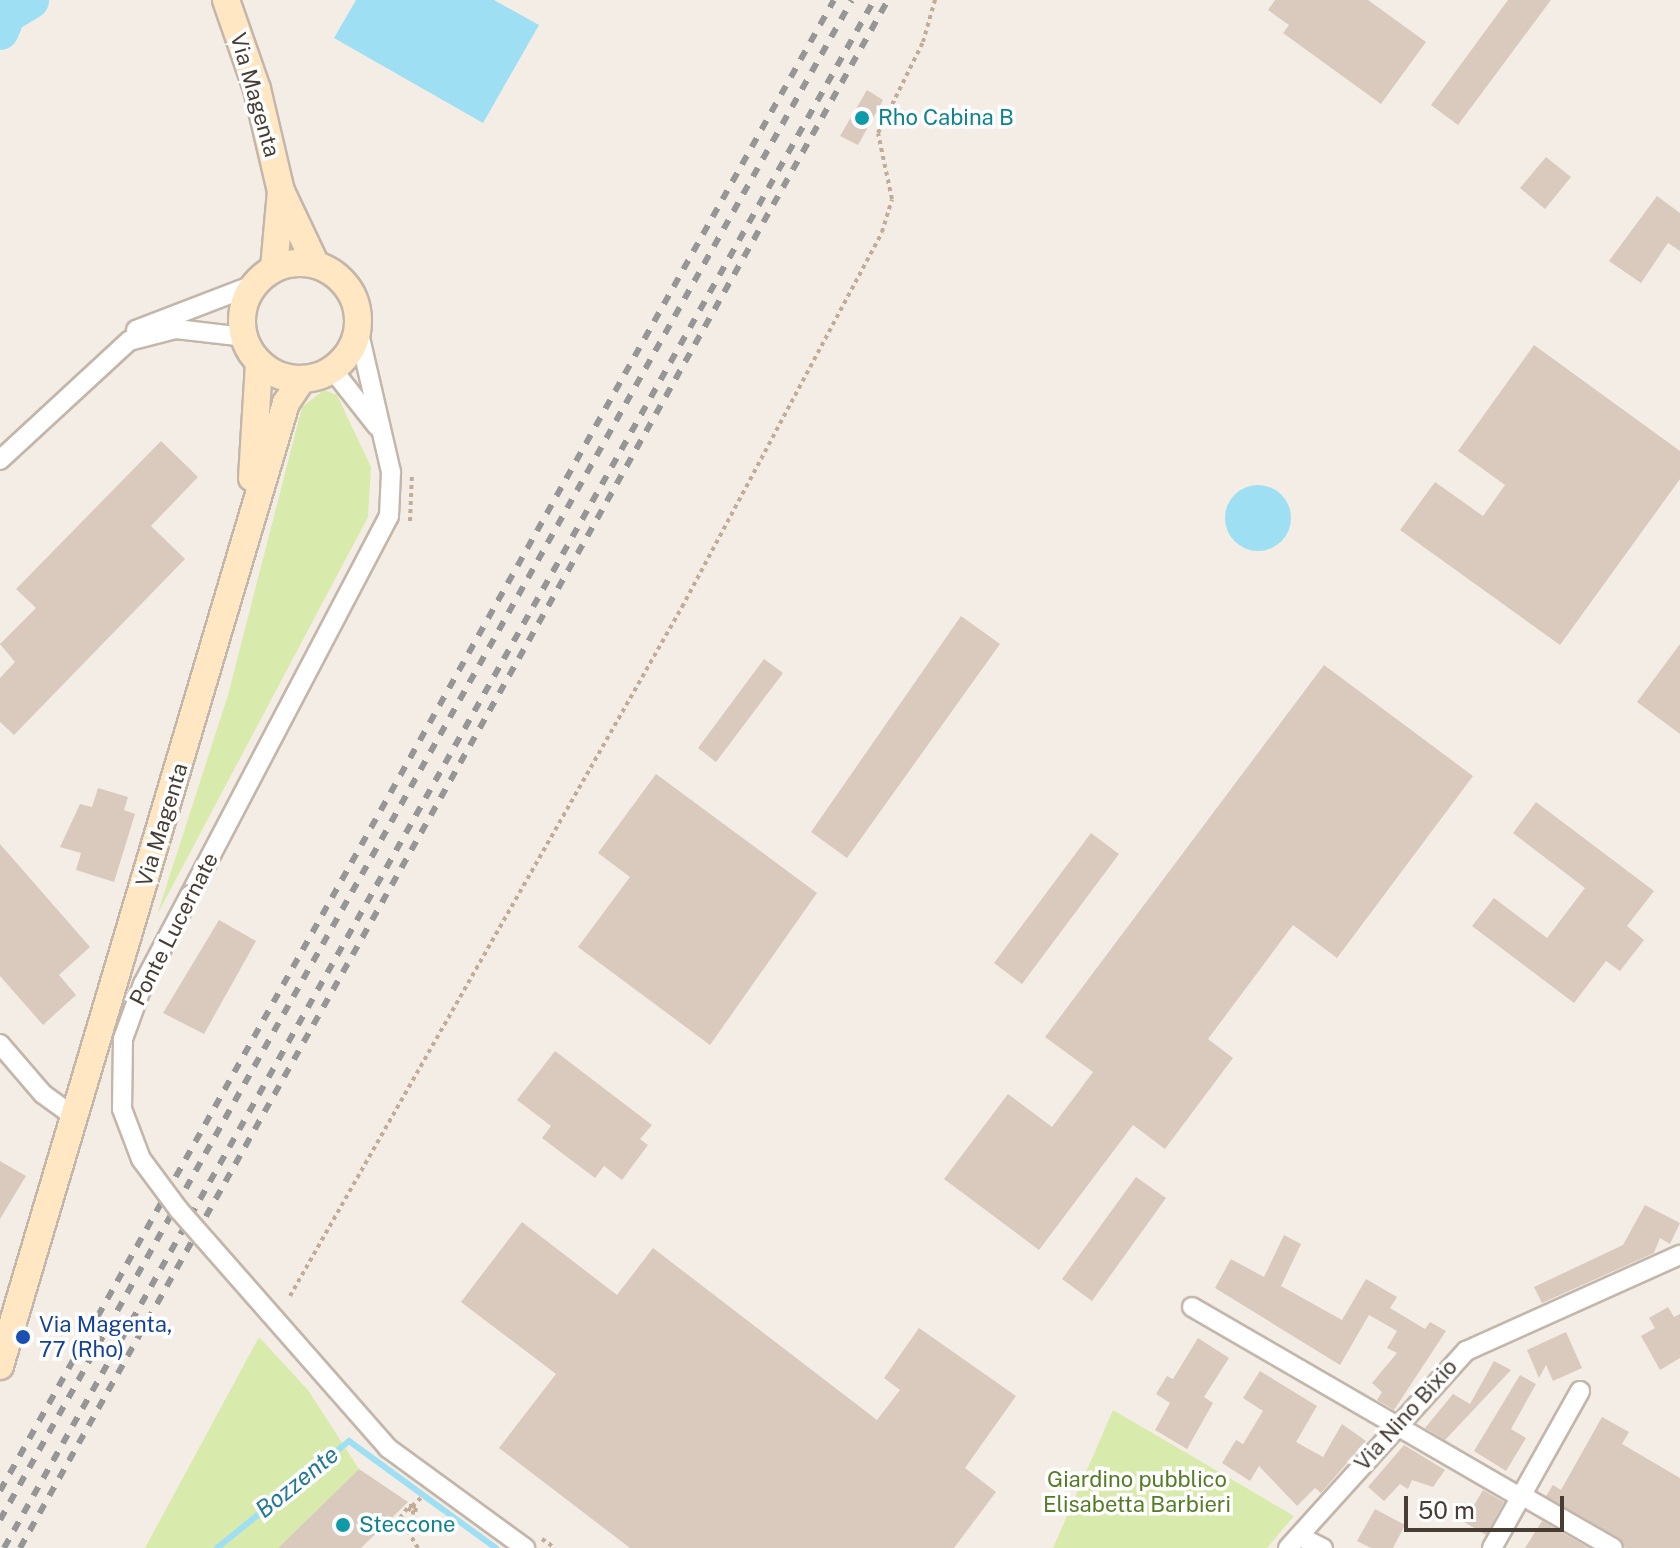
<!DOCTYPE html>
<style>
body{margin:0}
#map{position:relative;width:1680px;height:1548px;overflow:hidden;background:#f4ede5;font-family:"Public Sans",sans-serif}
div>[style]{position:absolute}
.green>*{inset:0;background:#d9ebac}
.water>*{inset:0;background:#9edff4}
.round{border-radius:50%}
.stream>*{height:6px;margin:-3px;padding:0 3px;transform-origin:3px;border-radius:3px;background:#9edff4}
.river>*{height:38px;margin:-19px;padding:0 19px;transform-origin:19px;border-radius:19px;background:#9edff4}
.building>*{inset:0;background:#d9cabd}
.path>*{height:4px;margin-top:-2px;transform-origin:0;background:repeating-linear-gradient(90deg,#c2ac98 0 4px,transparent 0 8px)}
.roads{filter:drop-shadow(2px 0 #c3b6aa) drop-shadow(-2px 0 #c3b6aa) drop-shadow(0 2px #c3b6aa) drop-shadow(0 -2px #c3b6aa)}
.street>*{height:18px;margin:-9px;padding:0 9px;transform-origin:9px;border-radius:9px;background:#fff}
.secondary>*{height:26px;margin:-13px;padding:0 13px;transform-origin:13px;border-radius:13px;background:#ffe7c4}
.secondary>.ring{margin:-13px;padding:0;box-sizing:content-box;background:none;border:26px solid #ffe7c4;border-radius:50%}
.rail>*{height:6px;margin-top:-3px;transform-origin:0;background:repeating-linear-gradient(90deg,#969696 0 10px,transparent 0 20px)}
.path-bridge>*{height:4px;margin-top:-2px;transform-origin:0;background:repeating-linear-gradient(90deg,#c2ac98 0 4px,transparent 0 8px)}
.bridges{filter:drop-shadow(2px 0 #c3b6aa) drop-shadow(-2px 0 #c3b6aa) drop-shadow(0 2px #c3b6aa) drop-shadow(0 -2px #c3b6aa)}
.street-bridge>*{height:18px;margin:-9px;padding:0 9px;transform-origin:9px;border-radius:9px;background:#fff}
.dots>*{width:22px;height:22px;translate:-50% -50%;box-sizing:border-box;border:4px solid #fff;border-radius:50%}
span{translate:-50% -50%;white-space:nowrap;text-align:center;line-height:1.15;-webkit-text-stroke:7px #fff;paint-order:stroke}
.street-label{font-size:22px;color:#473d34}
.culture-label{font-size:22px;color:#0d838f}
.left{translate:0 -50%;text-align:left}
.transit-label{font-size:22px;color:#164399}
.park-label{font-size:22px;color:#547c24}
.water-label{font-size:24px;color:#237997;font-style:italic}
.scale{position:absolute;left:1404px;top:1496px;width:160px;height:36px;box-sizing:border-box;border:4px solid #473d34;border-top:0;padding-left:10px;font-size:24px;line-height:28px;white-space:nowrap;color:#473d34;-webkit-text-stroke:6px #fff;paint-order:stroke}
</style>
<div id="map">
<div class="green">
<i style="clip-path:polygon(324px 390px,337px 395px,371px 467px,368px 517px,157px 915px,228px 695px,302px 407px)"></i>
<i style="clip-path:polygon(259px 1337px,308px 1390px,359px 1469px,278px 1548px,145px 1548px)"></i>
<i style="clip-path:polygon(1113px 1410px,1294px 1516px,1267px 1548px,1053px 1548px)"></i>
</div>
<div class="water">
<i style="clip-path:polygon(356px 0,494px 0,539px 25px,483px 123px,334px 38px)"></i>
<i class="round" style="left:1225px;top:485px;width:66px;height:66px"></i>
</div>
<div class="stream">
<i style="left:217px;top:1548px;width:170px;rotate:-39deg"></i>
<i style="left:349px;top:1441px;width:182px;rotate:36.1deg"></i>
</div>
<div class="river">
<i style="left:0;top:31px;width:18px;rotate:-68deg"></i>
<i style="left:7px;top:14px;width:27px;rotate:-31deg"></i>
</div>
<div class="building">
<i style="clip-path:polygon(1275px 0,1368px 0,1426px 42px,1381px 104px,1283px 33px,1289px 25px,1268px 10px)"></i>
<i style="clip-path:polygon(1508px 0,1551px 0,1458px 125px,1431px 105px)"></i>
<i style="clip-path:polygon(867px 90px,883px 100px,858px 145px,840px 136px)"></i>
<i style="clip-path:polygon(1546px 157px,1571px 177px,1545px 209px,1520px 188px)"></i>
<i style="clip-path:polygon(1657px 196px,1680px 213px,1680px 251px,1668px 243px,1641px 283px,1609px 261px)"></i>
<i style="clip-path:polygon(1534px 345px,1680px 451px,1680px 479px,1560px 645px,1400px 530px,1435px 482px,1483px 516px,1505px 485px,1458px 451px)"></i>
<i style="clip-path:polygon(161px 441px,198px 477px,151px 526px,185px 559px,14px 735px,0 722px,0 678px,15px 662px,0 644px,36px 608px,16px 589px)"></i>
<i style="clip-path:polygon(961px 616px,1000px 644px,847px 858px,811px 832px)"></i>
<i style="clip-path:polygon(1680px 644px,1680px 734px,1637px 702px)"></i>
<i style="clip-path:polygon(764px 659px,783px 673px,716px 762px,698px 748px)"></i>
<i style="clip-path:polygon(1324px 665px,1473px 776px,1337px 958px,1293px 925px,1208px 1039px,1233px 1058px,1165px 1149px,1133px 1125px,1039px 1250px,944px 1179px,1008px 1094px,1052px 1127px,1093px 1072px,1045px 1037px)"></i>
<i style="clip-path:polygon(656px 774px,817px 893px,710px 1045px,578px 947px,630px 877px,598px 853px)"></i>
<i style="clip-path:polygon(98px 788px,128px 797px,124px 810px,135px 814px,114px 882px,76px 870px,81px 853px,60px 847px,80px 804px,92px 807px)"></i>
<i style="clip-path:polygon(1536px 802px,1654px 891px,1627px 926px,1644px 940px,1620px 971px,1606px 961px,1574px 1003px,1472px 926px,1494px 898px,1547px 938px,1585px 888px,1513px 833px)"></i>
<i style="clip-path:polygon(1091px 833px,1119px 854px,1022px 984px,994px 963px)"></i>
<i style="clip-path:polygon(0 844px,90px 947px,59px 975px,76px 995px,43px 1025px,0 976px)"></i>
<i style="clip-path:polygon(219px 920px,256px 941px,204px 1034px,163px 1013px)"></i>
<i style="clip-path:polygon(555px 1051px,652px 1125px,640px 1139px,648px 1145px,622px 1180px,604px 1166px,595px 1178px,542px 1138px,551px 1126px,517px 1100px)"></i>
<i style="clip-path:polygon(0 1161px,26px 1176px,0 1219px)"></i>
<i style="clip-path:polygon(1136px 1177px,1166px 1198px,1092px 1301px,1062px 1279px)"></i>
<i style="clip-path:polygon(1645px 1205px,1680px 1223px,1670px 1244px,1660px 1238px,1654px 1253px,1542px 1303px,1534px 1287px,1623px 1245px)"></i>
<i style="clip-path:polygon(522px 1222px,617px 1295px,653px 1248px,877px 1420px,900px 1390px,884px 1378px,919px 1328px,1016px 1396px,965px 1468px,996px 1492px,954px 1548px,630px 1548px,499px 1448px,556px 1374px,461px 1302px)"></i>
<i style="clip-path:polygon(1284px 1235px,1301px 1244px,1281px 1286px,1342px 1320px,1366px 1279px,1397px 1297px,1390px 1308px,1425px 1329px,1430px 1322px,1446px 1331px,1394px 1410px,1377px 1400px,1382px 1392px,1372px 1383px,1397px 1353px,1387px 1348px,1397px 1331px,1369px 1315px,1340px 1365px,1215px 1288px,1231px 1259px,1264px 1277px)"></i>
<i style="clip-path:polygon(1668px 1307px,1674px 1317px,1680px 1314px,1680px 1358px,1660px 1370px,1641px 1336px,1655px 1328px,1649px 1318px)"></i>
<i style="clip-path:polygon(1566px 1332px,1582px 1368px,1553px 1381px,1546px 1365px,1539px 1378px,1527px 1350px)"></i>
<i style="clip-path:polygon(1198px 1338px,1229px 1358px,1204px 1397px,1213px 1403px,1187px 1449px,1155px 1430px,1170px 1403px,1156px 1394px,1167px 1376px,1173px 1379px)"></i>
<i style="clip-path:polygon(1494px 1361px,1511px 1370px,1445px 1440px,1425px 1428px,1453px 1394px,1470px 1404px)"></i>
<i style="clip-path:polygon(1260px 1371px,1317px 1406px,1296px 1442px,1323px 1457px,1342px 1424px,1366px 1441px,1321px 1493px,1315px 1488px,1297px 1506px,1259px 1466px,1250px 1481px,1222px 1463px,1236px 1440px,1243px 1444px,1263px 1411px,1243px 1398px)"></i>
<i style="clip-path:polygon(1520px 1375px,1536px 1384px,1511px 1429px,1526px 1438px,1506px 1471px,1474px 1451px)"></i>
<i style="clip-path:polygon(1602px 1417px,1629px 1432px,1622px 1444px,1680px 1478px,1680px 1548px,1625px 1548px,1619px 1538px,1546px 1496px,1553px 1485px,1561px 1490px)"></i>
<i style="clip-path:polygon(1404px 1445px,1445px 1470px,1433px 1487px,1412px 1480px,1408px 1489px,1400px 1484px,1384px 1501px,1368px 1487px)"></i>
<i style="clip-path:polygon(359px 1469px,408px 1502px,361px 1548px,278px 1548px)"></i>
<i style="clip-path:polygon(1483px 1490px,1504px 1502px,1486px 1535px,1464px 1522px)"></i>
<i style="clip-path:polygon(1375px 1509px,1405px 1525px,1393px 1548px,1371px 1548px,1357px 1541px)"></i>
<i style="clip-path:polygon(1542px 1521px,1589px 1548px,1525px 1548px)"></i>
</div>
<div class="path">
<i style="left:410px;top:521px;width:47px;rotate:-87.6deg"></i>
<i style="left:290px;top:1296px;width:793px;rotate:-60.36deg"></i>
<i style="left:682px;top:607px;width:425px;rotate:-61.9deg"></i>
<i style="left:882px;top:232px;width:34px;rotate:-73deg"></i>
<i style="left:892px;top:199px;width:67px;rotate:-102deg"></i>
<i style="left:878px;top:133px;width:102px;rotate:-63.7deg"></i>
<i style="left:923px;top:42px;width:44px;rotate:-74.1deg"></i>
<i style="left:418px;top:1548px;width:35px;rotate:-121deg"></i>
<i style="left:400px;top:1518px;width:15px;rotate:-53deg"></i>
<i style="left:409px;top:1506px;width:3px"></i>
<i style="left:412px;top:1506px;width:4px;rotate:27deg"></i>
<i style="left:416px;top:1508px;width:5px;rotate:101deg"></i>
<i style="left:415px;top:1513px;width:7px;rotate:-164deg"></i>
<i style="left:408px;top:1511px;width:6px;rotate:-51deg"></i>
<i style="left:412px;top:1506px;width:15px;rotate:-42deg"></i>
</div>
<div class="roads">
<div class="street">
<i style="left:136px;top:330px;width:125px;rotate:-21deg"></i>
<i style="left:332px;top:369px;width:73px;rotate:51.7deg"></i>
<i style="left:0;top:460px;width:176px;rotate:-42.7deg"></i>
<i style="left:129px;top:341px;width:49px;rotate:-14.3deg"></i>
<i style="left:176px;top:329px;width:68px;rotate:6.7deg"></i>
<i style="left:190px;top:895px;width:428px;rotate:-62.3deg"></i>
<i style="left:389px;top:516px;width:44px;rotate:-87.4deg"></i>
<i style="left:391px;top:472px;width:147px;rotate:-103deg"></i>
<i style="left:0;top:1044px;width:66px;rotate:49.3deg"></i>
<i style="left:43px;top:1094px;width:37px;rotate:36deg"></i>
<i style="left:1192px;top:1307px;width:379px;rotate:30.1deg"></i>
<i style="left:1521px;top:1495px;width:106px;rotate:29.9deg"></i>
<i style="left:1299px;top:1536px;width:27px;rotate:27deg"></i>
<i style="left:1288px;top:1548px;width:266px;rotate:-47.9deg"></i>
<i style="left:1466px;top:1351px;width:235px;rotate:-24.2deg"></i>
<i style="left:1492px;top:1548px;width:180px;rotate:-60.7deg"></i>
</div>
<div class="secondary">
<i style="left:226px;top:0;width:94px;rotate:70.8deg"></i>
<i style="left:257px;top:89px;width:105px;rotate:76.8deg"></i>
<i style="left:281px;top:191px;width:82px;rotate:64.7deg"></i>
<i class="ring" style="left:242px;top:263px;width:90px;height:90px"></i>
<i style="left:274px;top:268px;width:77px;rotate:-84.8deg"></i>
<i style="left:252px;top:478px;width:115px;rotate:-86.5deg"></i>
<i style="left:0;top:1366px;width:1005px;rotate:-73.46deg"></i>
<i style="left:286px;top:403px;width:29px;rotate:-56deg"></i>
</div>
</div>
<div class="rail">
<i style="left:0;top:1491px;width:1708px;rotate:-60.78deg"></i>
<i style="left:0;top:1520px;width:1742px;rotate:-60.73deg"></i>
<i style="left:4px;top:1548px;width:1776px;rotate:-60.66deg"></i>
<i style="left:20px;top:1548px;width:1775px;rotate:-60.72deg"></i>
</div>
<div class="path-bridge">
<i style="left:542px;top:1539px;width:16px;rotate:35deg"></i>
</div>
<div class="bridges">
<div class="street-bridge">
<i style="left:190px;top:895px;width:101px;rotate:117.8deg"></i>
<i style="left:143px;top:984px;width:59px;rotate:110deg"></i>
<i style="left:123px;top:1039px;width:70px;rotate:90.8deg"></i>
<i style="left:122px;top:1109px;width:53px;rotate:69.2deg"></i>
<i style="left:141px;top:1159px;width:64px;rotate:53.3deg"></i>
<i style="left:179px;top:1210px;width:317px;rotate:48.7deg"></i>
<i style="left:388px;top:1448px;width:170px;rotate:36.1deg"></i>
</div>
</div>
<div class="dots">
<i style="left:862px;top:118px;background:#0f9aa8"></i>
<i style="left:23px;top:1337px;background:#1a4fb4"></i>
<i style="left:343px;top:1525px;background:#0f9aa8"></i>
</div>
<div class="street-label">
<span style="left:255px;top:95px;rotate:74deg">Via Magenta</span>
<span style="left:162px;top:825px;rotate:-73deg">Via Magenta</span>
<span style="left:174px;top:929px;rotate:-63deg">Ponte Lucernate</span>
<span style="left:1406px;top:1415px;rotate:-48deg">Via Nino Bixio</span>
</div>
<div class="culture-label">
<span class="left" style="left:878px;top:118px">Rho Cabina B</span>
<span class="left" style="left:359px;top:1525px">Steccone</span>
</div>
<div class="transit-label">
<span class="left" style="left:39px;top:1337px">Via Magenta,<br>77 (Rho)</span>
</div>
<div class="park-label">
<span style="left:1137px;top:1492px">Giardino pubblico<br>Elisabetta Barbieri</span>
</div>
<div class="water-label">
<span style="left:297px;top:1482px;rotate:-39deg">Bozzente</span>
</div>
<div class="scale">50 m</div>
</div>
